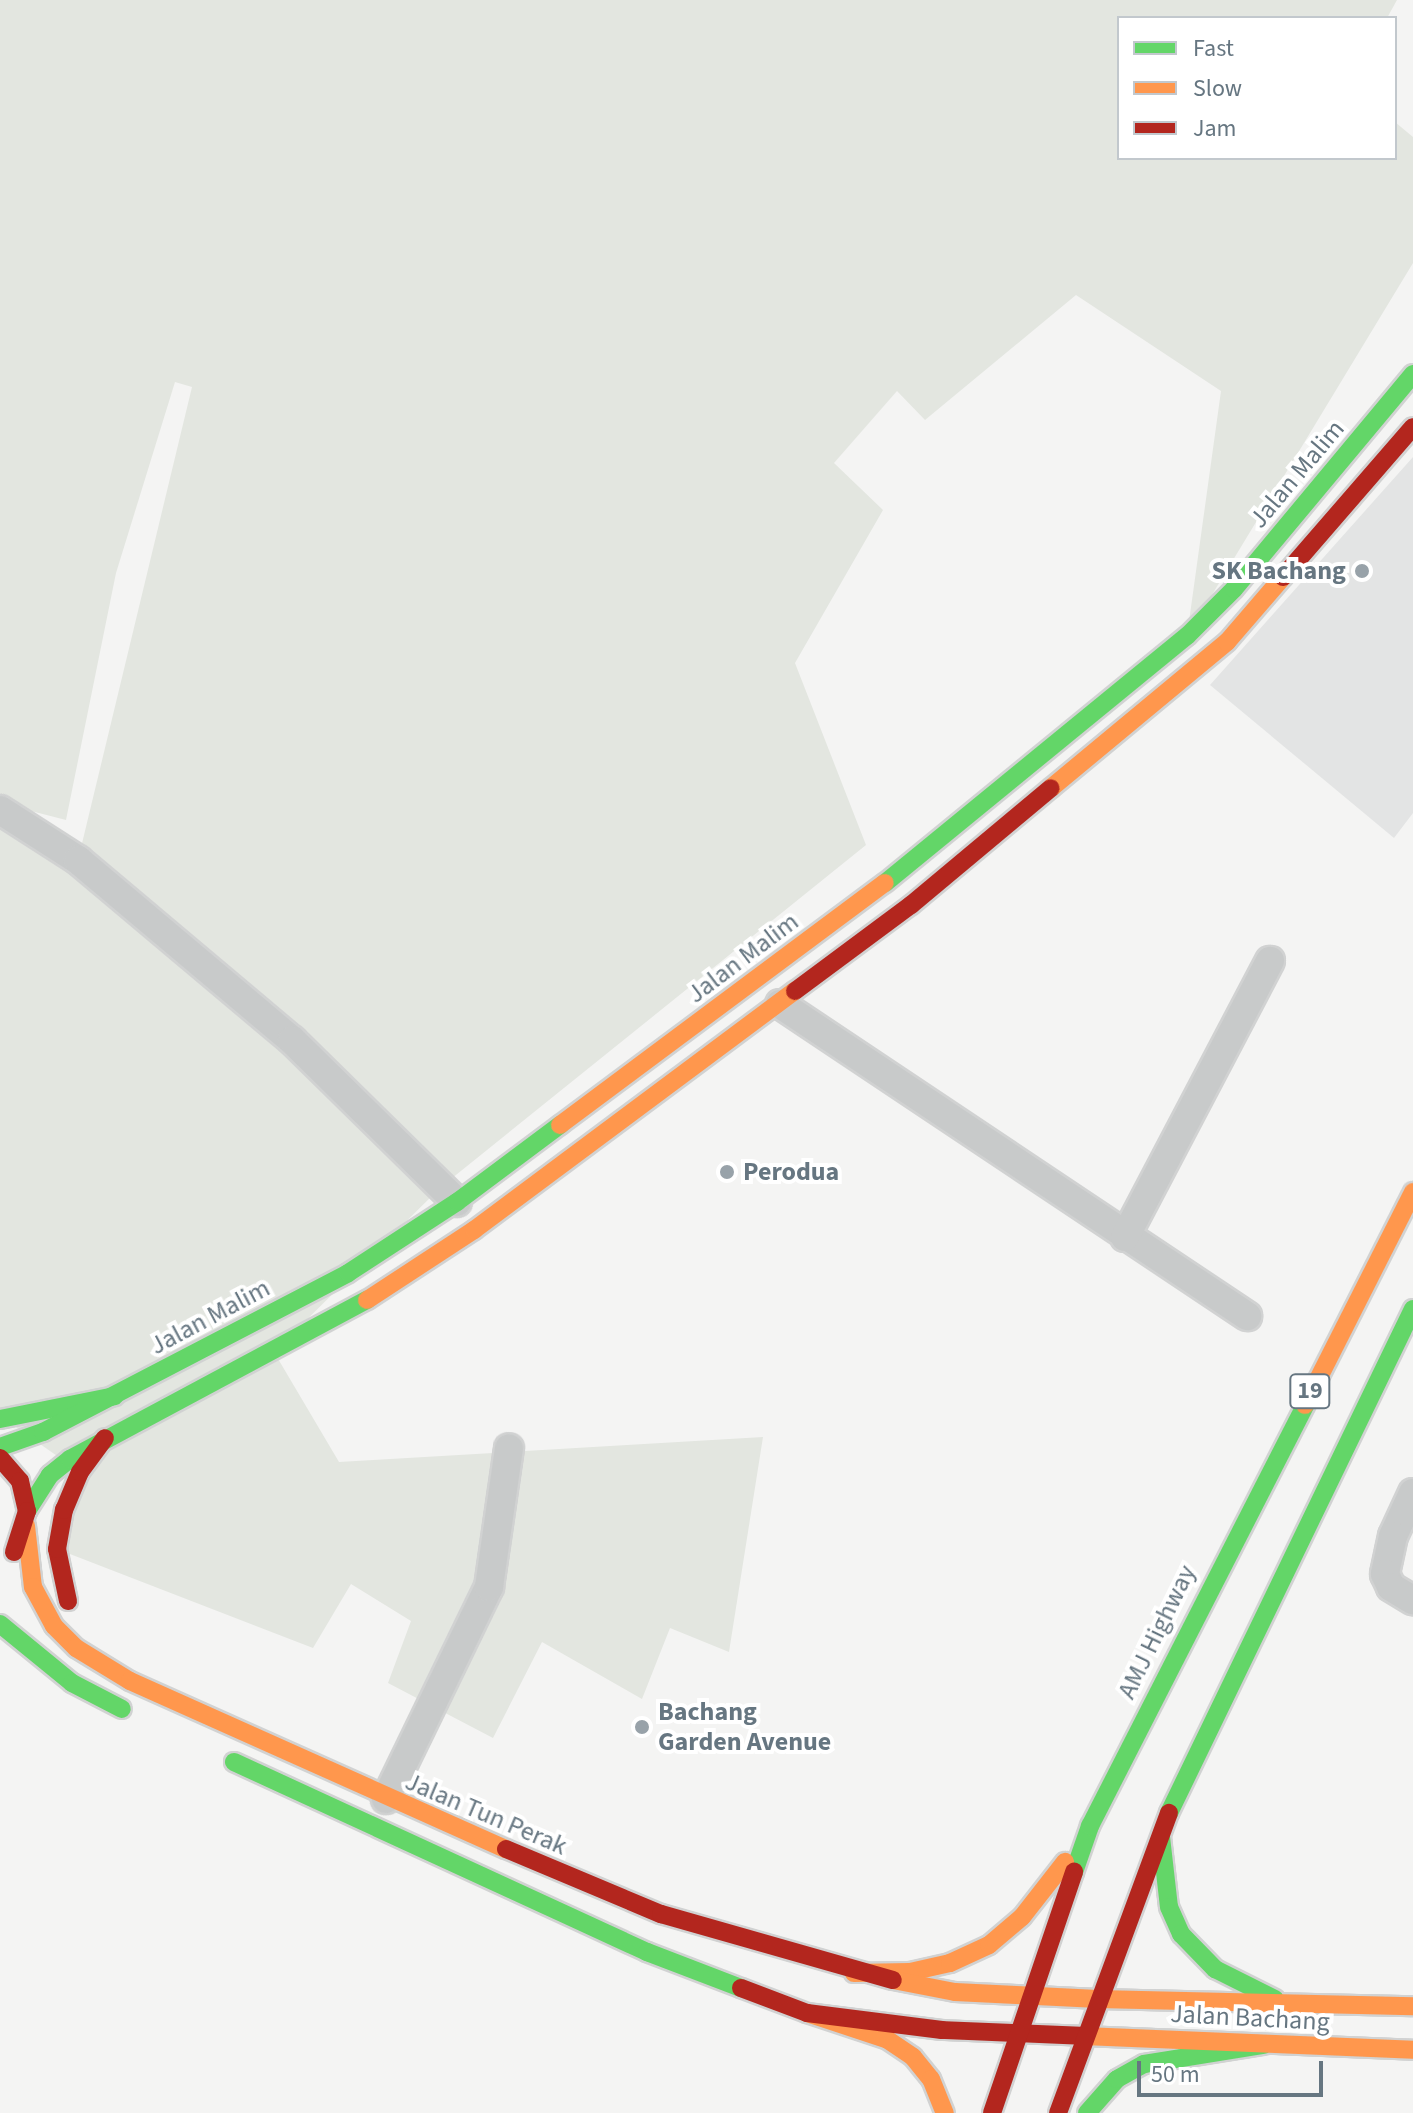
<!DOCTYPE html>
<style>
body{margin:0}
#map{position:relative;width:1413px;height:2113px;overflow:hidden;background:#f4f4f3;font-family:"Source Sans 3",sans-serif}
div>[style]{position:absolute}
.built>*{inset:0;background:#e3e4e4}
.green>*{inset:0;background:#e3e6e0}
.roads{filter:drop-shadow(2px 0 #d1d2d2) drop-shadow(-2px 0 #d1d2d2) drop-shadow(0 2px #d1d2d2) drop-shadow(0 -2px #d1d2d2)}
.street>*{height:28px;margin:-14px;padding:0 14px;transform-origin:14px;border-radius:14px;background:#c8caca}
.fast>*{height:18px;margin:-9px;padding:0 9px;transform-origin:9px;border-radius:9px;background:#63d668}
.slow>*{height:18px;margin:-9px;padding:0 9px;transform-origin:9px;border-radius:9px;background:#ff974d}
.jam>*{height:18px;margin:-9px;padding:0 9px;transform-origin:9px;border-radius:9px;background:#b3261e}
.dots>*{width:22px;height:22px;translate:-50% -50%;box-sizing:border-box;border:4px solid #fff;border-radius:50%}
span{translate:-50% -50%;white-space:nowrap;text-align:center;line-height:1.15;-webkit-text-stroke:8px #fff;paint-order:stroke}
.shield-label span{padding:2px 6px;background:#fff;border:2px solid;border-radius:6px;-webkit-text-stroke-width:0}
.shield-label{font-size:24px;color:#667681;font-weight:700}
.street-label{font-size:26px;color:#667681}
.poi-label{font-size:26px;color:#667681;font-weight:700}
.right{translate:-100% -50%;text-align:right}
.left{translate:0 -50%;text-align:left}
.legend{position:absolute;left:1117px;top:16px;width:280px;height:144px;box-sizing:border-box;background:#fff;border:2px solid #c2c8cd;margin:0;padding:10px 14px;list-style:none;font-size:24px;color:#667681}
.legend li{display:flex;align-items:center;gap:16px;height:40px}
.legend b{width:40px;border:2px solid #c2c8cd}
.scale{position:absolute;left:1137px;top:2061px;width:186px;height:36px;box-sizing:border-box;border:4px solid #667681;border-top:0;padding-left:10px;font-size:24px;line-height:28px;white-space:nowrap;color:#667681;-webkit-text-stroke:6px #fff;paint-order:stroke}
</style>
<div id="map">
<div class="built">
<i style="clip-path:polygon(1413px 457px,1413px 813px,1394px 838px,1210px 685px)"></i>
</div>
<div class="green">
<i style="clip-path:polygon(0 0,1397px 0,1387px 18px,1119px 18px,1119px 158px,1395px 158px,1395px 122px,1413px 137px,1413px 263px,1187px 636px,1221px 391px,1076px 295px,925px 420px,897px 391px,834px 463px,883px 510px,795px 663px,866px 845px,441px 1187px,274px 1352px,339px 1462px,763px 1437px,729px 1652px,670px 1628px,642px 1699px,542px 1642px,493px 1738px,388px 1683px,411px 1621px,351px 1584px,313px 1648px,57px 1549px,80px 1472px,0 1416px,0 815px,78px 860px,192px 387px,175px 382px,116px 573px,66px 820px,0 803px)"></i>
</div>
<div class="roads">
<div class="street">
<i style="left:0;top:810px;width:93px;rotate:32.7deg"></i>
<i style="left:78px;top:860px;width:280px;rotate:40.1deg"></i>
<i style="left:292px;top:1040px;width:231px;rotate:44.5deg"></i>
<i style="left:780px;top:1004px;width:562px;rotate:33.75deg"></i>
<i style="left:1125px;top:1237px;width:312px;rotate:-62.3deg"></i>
<i style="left:1413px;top:1493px;width:47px;rotate:114.9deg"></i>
<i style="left:1393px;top:1536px;width:39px;rotate:102deg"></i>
<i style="left:1385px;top:1574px;width:14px;rotate:65deg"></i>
<i style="left:1391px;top:1587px;width:26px;rotate:31deg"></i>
<i style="left:386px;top:1799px;width:236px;rotate:-64.1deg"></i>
<i style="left:489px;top:1587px;width:140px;rotate:-81.8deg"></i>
</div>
<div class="fast">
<i style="left:885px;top:883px;width:390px;rotate:-39.3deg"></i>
<i style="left:1187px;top:636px;width:66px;rotate:-45deg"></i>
<i style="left:1234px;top:589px;width:280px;rotate:-50.2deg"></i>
<i style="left:0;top:1419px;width:117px;rotate:-11.3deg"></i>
<i style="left:0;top:1447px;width:46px;rotate:-19.2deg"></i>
<i style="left:43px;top:1432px;width:344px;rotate:-27.5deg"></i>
<i style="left:348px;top:1273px;width:130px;rotate:-33.1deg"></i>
<i style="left:457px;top:1202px;width:129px;rotate:-36.8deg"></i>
<i style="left:27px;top:1511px;width:43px;rotate:-57.4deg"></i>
<i style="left:50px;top:1475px;width:26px;rotate:-39deg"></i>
<i style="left:70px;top:1459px;width:337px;rotate:-28.2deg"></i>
<i style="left:0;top:1624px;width:93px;rotate:39.3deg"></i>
<i style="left:72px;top:1683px;width:56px;rotate:27.5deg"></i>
<i style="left:234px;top:1762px;width:455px;rotate:24.7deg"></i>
<i style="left:647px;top:1952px;width:101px;rotate:21deg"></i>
<i style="left:1169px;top:1813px;width:560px;rotate:-64.17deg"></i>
<i style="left:1161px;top:1837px;width:70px;rotate:83.5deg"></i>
<i style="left:1169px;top:1907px;width:30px;rotate:66deg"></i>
<i style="left:1181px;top:1934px;width:49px;rotate:45.8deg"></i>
<i style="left:1215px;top:1969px;width:67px;rotate:26.6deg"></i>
<i style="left:1074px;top:1872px;width:49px;rotate:-70.8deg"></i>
<i style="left:1090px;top:1826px;width:473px;rotate:-62.9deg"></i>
<i style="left:1087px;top:2113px;width:45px;rotate:-48.6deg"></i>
<i style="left:1117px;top:2079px;width:31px;rotate:-29deg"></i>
<i style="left:1144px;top:2064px;width:121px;rotate:-9.1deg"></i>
</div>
<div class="slow">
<i style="left:1051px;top:788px;width:229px;rotate:-39.7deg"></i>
<i style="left:1227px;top:642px;width:86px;rotate:-49.3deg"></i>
<i style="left:560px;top:1125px;width:405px;rotate:-36.7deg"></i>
<i style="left:367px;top:1300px;width:128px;rotate:-33.2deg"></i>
<i style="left:474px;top:1230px;width:400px;rotate:-36.7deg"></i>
<i style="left:1305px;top:1405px;width:239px;rotate:-63.1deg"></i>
<i style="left:26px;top:1526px;width:61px;rotate:83.5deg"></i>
<i style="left:33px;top:1587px;width:44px;rotate:61.7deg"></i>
<i style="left:54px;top:1626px;width:31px;rotate:45deg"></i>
<i style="left:76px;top:1648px;width:63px;rotate:31.4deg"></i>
<i style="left:130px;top:1681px;width:412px;rotate:24.1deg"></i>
<i style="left:854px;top:1973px;width:56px;rotate:-1deg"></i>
<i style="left:910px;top:1972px;width:41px;rotate:-12.7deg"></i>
<i style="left:950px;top:1963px;width:43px;rotate:-24.8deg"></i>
<i style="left:989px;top:1945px;width:43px;rotate:-40.3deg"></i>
<i style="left:1022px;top:1917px;width:70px;rotate:-52deg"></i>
<i style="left:893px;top:1980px;width:63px;rotate:11deg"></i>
<i style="left:955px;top:1992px;width:143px;rotate:2.8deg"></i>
<i style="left:1098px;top:1999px;width:315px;rotate:1.3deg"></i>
<i style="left:807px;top:2013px;width:85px;rotate:18.4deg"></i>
<i style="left:888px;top:2040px;width:30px;rotate:34deg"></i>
<i style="left:913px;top:2057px;width:28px;rotate:51deg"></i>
<i style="left:931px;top:2079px;width:37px;rotate:68deg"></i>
<i style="left:1084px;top:2036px;width:329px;rotate:2.4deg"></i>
</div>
<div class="jam">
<i style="left:1283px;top:577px;width:198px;rotate:-49.1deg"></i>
<i style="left:795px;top:991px;width:144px;rotate:-36.6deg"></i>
<i style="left:911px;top:905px;width:182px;rotate:-39.9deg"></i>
<i style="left:0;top:1458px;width:30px;rotate:49deg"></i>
<i style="left:20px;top:1481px;width:31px;rotate:77deg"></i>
<i style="left:27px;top:1511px;width:43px;rotate:107.6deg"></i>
<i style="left:68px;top:1601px;width:53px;rotate:-101.9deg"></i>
<i style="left:57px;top:1549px;width:40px;rotate:-80deg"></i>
<i style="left:64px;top:1510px;width:41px;rotate:-67.2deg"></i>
<i style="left:80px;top:1472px;width:42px;rotate:-53.7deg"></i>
<i style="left:506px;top:1849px;width:168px;rotate:22.8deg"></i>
<i style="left:661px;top:1914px;width:241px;rotate:15.9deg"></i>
<i style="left:741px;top:1988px;width:71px;rotate:20.7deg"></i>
<i style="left:807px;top:2013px;width:136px;rotate:7.2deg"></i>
<i style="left:942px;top:2030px;width:142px;rotate:2.4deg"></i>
<i style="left:992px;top:2113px;width:255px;rotate:-71.2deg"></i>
<i style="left:1058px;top:2113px;width:320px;rotate:-69.7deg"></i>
</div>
</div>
<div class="dots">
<i style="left:1362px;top:571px;background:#98a2a9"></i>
<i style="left:727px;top:1172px;background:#98a2a9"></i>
<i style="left:642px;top:1727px;background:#98a2a9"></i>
</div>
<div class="shield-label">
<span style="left:1310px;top:1391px">19</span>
</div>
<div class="street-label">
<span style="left:1297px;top:474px;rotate:-50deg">Jalan Malim</span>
<span style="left:743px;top:958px;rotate:-37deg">Jalan Malim</span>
<span style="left:210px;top:1317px;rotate:-28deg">Jalan Malim</span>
<span style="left:1157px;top:1632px;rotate:-64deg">AMJ Highway</span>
<span style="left:486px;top:1814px;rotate:23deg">Jalan Tun Perak</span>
<span style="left:1250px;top:2018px;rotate:3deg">Jalan Bachang</span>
</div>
<div class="poi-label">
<span class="right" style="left:1346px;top:571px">SK Bachang</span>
<span class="left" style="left:743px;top:1172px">Perodua</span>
<span class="left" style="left:658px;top:1727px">Bachang<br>Garden Avenue</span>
</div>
<ul class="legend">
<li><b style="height:10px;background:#63d668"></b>Fast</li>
<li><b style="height:10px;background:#ff974d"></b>Slow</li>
<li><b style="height:10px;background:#b3261e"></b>Jam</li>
</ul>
<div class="scale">50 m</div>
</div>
